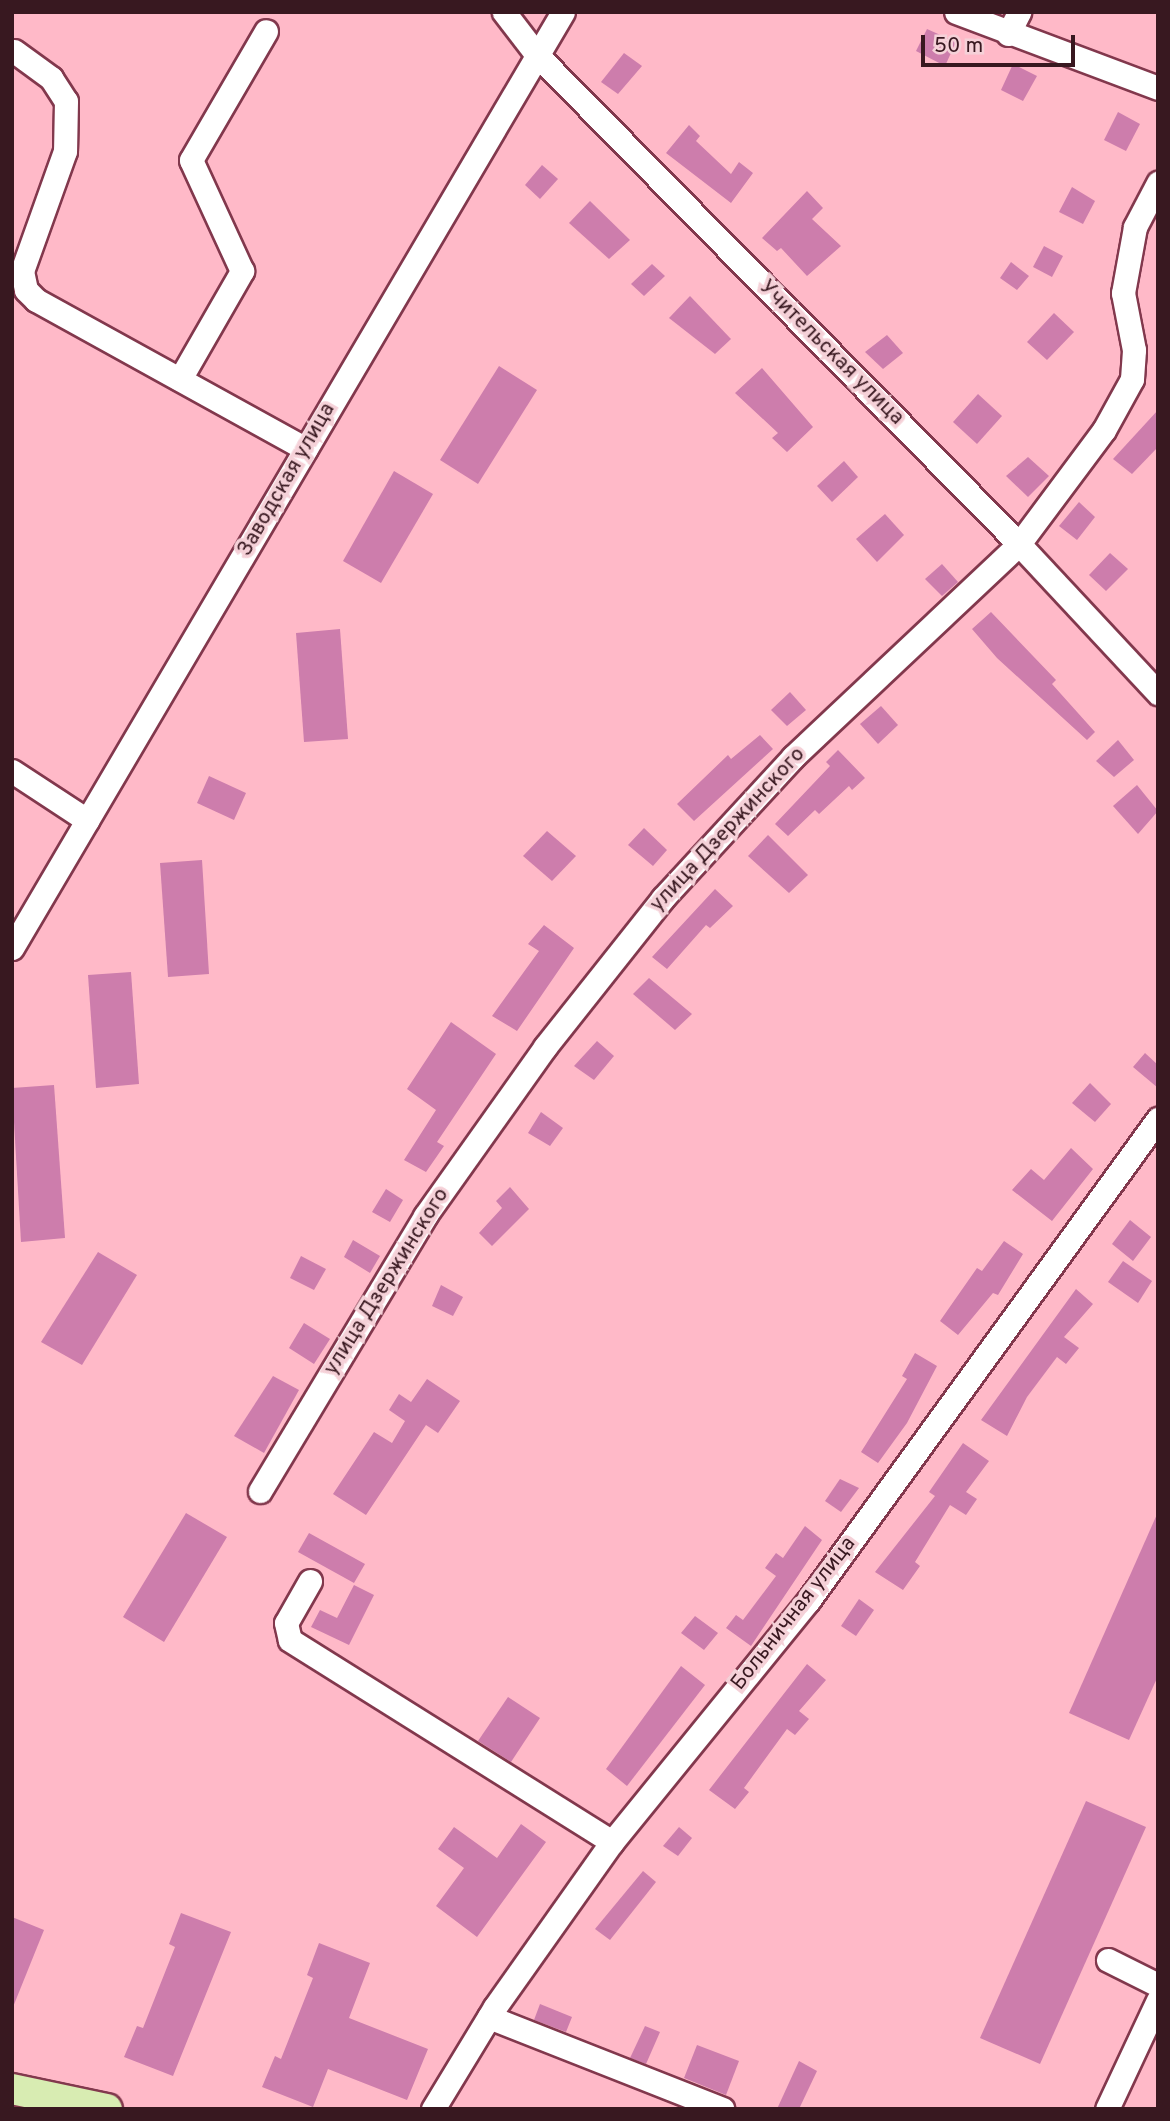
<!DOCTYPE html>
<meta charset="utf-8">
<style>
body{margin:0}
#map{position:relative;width:1170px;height:2121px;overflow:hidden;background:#ffb9c8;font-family:Overpass,sans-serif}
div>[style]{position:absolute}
.building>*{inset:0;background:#cd7dac}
.roads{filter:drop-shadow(2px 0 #82384d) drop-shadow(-2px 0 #82384d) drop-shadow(0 2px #82384d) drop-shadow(0 -2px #82384d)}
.minor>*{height:23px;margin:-11.5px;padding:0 11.5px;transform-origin:11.5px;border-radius:11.5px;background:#fff}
.major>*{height:30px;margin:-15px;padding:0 15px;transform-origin:15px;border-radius:15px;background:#d8ecb2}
span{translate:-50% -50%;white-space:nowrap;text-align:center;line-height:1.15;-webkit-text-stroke:7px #f5d1d8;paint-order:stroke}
.street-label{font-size:21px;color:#381820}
.frame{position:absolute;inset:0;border:14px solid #381820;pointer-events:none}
.scale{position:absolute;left:921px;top:35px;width:154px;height:32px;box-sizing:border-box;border:4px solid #381820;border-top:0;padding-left:9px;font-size:21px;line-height:24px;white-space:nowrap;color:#381820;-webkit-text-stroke:5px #f5d1d8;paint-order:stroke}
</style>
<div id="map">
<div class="building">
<i style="clip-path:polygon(927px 29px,956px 42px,945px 66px,916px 51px)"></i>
<i style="clip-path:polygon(624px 53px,642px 66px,618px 94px,601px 82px)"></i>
<i style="clip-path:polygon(1013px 64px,1037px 76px,1023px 101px,1001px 90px)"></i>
<i style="clip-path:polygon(1118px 112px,1140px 124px,1126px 151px,1104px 140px)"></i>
<i style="clip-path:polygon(689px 125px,700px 136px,696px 141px,731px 174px,739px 162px,753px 173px,731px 203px,666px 153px)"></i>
<i style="clip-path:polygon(542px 165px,558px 179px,540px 199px,525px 185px)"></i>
<i style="clip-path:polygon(1072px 187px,1095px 201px,1083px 224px,1059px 212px)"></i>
<i style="clip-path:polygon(807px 191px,823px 208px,812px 219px,841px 246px,807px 276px,781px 248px,777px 251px,762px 238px)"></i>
<i style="clip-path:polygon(590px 201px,630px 240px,609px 259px,569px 223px)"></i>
<i style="clip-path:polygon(1044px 246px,1063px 256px,1052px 277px,1033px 267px)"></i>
<i style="clip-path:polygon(1011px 262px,1029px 276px,1017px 290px,1000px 278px)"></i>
<i style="clip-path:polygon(652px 264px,665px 276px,644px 296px,631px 284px)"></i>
<i style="clip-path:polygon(690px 296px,731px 339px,715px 354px,669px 318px)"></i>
<i style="clip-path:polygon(1054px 313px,1074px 332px,1047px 360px,1027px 342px)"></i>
<i style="clip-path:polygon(887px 335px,903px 353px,883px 369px,865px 352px)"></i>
<i style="clip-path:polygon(499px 366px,537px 390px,478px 484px,440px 460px)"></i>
<i style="clip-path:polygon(762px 368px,813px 427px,787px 452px,772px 438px,778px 433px,735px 393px)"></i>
<i style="clip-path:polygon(978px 394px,1002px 416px,977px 444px,953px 422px)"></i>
<i style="clip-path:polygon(1158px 410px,1158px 447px,1132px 474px,1113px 459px)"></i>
<i style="clip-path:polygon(1028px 457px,1049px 476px,1028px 497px,1006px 476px)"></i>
<i style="clip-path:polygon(844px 461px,858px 477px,832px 502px,817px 486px)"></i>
<i style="clip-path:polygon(394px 471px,433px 494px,381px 583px,343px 561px)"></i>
<i style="clip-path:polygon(1079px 502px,1095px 517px,1077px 540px,1059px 526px)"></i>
<i style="clip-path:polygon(885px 514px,904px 535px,877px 562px,856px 539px)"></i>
<i style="clip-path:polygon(1110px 553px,1128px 569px,1106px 591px,1089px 575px)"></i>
<i style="clip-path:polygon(942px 564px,958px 582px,942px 596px,925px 579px)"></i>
<i style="clip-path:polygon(991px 612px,1056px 680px,1052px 684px,1095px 732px,1087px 740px,997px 658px,972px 629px)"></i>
<i style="clip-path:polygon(340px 629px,348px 739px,304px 742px,296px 633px)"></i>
<i style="clip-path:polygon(790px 692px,806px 710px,787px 726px,771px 710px)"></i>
<i style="clip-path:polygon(881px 706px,898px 725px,878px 744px,860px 724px)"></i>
<i style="clip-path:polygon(760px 735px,773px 749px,694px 821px,677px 804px,728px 755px,731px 759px)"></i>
<i style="clip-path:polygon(1118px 740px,1134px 760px,1114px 777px,1096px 761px)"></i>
<i style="clip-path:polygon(838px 750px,865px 778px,852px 790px,849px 786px,819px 814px,815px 810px,788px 836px,775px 824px,830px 766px,826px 762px)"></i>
<i style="clip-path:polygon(209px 776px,246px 793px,234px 820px,197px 803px)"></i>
<i style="clip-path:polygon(1137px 785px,1158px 811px,1138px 834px,1113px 806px)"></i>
<i style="clip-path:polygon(644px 828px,667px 850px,653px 866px,628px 845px)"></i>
<i style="clip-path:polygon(547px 831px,576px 856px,552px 881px,523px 856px)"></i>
<i style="clip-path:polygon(768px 835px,808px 875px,789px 893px,748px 856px)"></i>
<i style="clip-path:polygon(202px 860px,209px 974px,168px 977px,160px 863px)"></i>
<i style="clip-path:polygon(715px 889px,733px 906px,710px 928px,706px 925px,667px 969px,652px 957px)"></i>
<i style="clip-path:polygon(544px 925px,574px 948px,517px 1031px,492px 1016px,539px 951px,528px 944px)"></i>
<i style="clip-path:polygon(131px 972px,139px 1084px,96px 1088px,88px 975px)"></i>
<i style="clip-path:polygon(649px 978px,692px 1014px,675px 1030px,633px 994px)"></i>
<i style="clip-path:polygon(451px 1022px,496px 1054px,437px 1142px,444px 1146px,426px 1172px,404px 1160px,436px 1110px,407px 1089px)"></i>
<i style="clip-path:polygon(597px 1041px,614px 1056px,594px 1080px,574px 1066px)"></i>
<i style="clip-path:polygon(1145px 1053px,1158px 1065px,1158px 1088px,1133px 1067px)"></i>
<i style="clip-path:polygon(1090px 1083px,1111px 1104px,1095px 1122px,1072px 1103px)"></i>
<i style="clip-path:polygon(54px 1085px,65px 1238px,21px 1242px,12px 1088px)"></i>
<i style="clip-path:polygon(541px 1112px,563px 1128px,550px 1146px,528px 1133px)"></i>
<i style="clip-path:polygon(1071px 1148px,1093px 1169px,1052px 1221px,1012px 1190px,1031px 1169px,1044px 1180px)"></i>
<i style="clip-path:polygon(510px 1187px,529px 1209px,492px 1246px,479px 1233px,502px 1208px,496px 1201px)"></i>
<i style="clip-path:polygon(386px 1189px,403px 1200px,390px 1222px,372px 1212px)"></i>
<i style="clip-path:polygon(1130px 1220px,1151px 1237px,1133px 1261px,1112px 1244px)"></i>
<i style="clip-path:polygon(353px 1240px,380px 1256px,370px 1273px,344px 1257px)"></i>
<i style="clip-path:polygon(1004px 1241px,1023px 1254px,998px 1295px,993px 1293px,958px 1335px,940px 1321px,977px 1268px,982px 1271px)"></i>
<i style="clip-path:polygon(98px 1252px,137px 1275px,82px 1365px,41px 1342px)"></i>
<i style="clip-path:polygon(301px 1256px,326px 1269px,314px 1290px,290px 1278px)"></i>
<i style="clip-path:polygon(1123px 1261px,1152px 1281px,1138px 1303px,1108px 1282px)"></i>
<i style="clip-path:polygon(441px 1285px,463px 1297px,453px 1316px,432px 1306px)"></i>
<i style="clip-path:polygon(1076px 1289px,1093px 1304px,1064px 1337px,1079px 1348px,1066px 1364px,1057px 1357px,1027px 1397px,1007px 1436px,981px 1420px)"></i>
<i style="clip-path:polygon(304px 1323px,330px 1339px,314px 1364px,289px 1348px)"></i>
<i style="clip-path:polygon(915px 1353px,937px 1366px,907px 1423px,878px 1463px,861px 1452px,907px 1379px,902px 1376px)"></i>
<i style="clip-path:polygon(273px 1376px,299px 1390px,264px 1453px,234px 1436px)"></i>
<i style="clip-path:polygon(427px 1379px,460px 1401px,438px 1433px,426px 1425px,366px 1515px,333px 1494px,374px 1432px,392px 1443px,405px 1421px,389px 1410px,399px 1394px,411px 1402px)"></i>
<i style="clip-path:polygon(963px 1443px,989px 1461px,966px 1492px,977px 1499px,966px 1515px,950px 1505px,915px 1562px,920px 1566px,903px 1590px,875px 1572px,935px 1496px,929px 1492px)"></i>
<i style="clip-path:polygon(840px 1479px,859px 1488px,841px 1512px,825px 1501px)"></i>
<i style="clip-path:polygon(1158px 1512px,1158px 1676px,1129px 1740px,1069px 1713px)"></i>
<i style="clip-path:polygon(186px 1513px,227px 1537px,164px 1642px,123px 1617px)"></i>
<i style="clip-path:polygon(805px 1526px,822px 1540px,751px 1646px,726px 1628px,736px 1615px,743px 1620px,776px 1576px,765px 1568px,776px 1553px,783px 1558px)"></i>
<i style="clip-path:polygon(309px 1533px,365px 1564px,354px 1583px,298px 1552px)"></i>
<i style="clip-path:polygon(354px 1585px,374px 1595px,349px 1645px,311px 1627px,320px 1610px,337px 1618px)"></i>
<i style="clip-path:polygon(859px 1599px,874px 1610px,856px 1636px,841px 1626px)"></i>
<i style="clip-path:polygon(695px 1616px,718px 1633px,704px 1650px,681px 1633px)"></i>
<i style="clip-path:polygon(807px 1664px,826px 1680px,799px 1711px,809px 1719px,795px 1735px,787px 1729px,744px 1788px,749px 1792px,735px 1809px,709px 1790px)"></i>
<i style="clip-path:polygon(681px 1666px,705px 1685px,627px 1786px,606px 1769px)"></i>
<i style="clip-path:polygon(508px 1697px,540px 1718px,511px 1762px,478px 1741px)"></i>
<i style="clip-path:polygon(1086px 1801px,1146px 1827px,1040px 2064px,980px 2038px)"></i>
<i style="clip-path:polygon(521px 1824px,546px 1842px,477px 1937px,436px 1906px,464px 1868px,438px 1849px,454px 1827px,497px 1858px)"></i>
<i style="clip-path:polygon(679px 1827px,692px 1838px,678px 1856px,663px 1846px)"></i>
<i style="clip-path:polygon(643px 1871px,656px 1882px,610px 1940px,595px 1929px)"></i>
<i style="clip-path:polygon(181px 1913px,231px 1932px,173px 2076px,124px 2057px,137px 2026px,143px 2028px,175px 1947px,169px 1944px)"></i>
<i style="clip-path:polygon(12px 1917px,44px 1930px,13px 2007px,12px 2007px)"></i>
<i style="clip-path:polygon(319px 1943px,370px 1963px,349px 2018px,428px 2049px,407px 2100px,328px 2069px,313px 2107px,262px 2087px,275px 2056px,281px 2059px,313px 1978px,307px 1975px)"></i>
<i style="clip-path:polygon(540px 2004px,572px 2017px,566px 2032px,534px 2020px)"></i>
<i style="clip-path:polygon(645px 2026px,660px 2032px,646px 2064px,630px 2058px)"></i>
<i style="clip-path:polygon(697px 2045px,739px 2061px,726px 2095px,684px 2078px)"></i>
<i style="clip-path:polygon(799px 2061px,817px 2071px,799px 2109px,777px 2109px)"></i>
</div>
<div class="roads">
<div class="minor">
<i style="left:504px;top:12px;width:54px;rotate:52.5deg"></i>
<i style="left:537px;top:55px;width:687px;rotate:45.41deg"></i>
<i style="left:1019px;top:544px;width:204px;rotate:47deg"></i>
<i style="left:956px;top:12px;width:216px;rotate:20.6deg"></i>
<i style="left:1008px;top:34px;width:25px;rotate:-63deg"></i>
<i style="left:14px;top:51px;width:46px;rotate:36.1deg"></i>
<i style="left:51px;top:78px;width:27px;rotate:57deg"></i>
<i style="left:66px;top:101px;width:50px;rotate:91.1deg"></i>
<i style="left:65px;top:151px;width:127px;rotate:109.7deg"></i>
<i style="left:22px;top:271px;width:19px;rotate:78deg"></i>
<i style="left:26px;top:290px;width:14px;rotate:45deg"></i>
<i style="left:36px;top:300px;width:308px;rotate:28.9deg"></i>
<i style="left:180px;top:379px;width:125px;rotate:-60.1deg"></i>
<i style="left:242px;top:271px;width:122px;rotate:-114.7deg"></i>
<i style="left:191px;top:160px;width:149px;rotate:-59.8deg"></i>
<i style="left:12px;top:771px;width:90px;rotate:33.2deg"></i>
<i style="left:12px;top:948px;width:1086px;rotate:-59.52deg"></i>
<i style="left:260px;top:1491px;width:321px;rotate:-59deg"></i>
<i style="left:425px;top:1216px;width:207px;rotate:-54.6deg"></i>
<i style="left:545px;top:1047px;width:190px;rotate:-51.6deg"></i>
<i style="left:663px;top:898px;width:192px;rotate:-47.3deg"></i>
<i style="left:793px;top:757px;width:311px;rotate:-43.3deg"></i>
<i style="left:1019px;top:544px;width:142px;rotate:-53.3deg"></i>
<i style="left:1104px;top:430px;width:58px;rotate:-61.2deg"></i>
<i style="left:1132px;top:379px;width:29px;rotate:-86deg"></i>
<i style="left:1134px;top:350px;width:58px;rotate:-100.9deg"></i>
<i style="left:1123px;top:293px;width:67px;rotate:-79.7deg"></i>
<i style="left:1135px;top:227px;width:50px;rotate:-62.4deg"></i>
<i style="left:310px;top:1581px;width:48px;rotate:119.7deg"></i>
<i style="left:286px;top:1623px;width:17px;rotate:77deg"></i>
<i style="left:290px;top:1640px;width:380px;rotate:32.1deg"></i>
<i style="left:1108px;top:1960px;width:56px;rotate:26.6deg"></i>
<i style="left:489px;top:2017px;width:251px;rotate:21.5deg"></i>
<i style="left:433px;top:2109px;width:119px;rotate:-58.7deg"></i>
<i style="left:495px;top:2007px;width:202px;rotate:-54.7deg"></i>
<i style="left:612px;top:1842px;width:311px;rotate:-50.9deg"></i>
<i style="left:808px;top:1601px;width:596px;rotate:-54.02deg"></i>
<i style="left:1107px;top:2109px;width:120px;rotate:-64.9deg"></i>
</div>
<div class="major">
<i style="left:12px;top:2089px;width:97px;rotate:11.9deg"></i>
</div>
</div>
<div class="street-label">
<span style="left:831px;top:353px;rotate:45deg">Учительская улица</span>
<span style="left:287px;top:480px;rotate:-60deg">Заводская улица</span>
<span style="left:728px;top:830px;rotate:-47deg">улица Дзержинского</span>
<span style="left:387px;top:1282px;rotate:-58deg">улица Дзержинского</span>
<span style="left:794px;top:1614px;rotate:-52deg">Больничная улица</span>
</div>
<div class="frame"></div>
<div class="scale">50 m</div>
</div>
